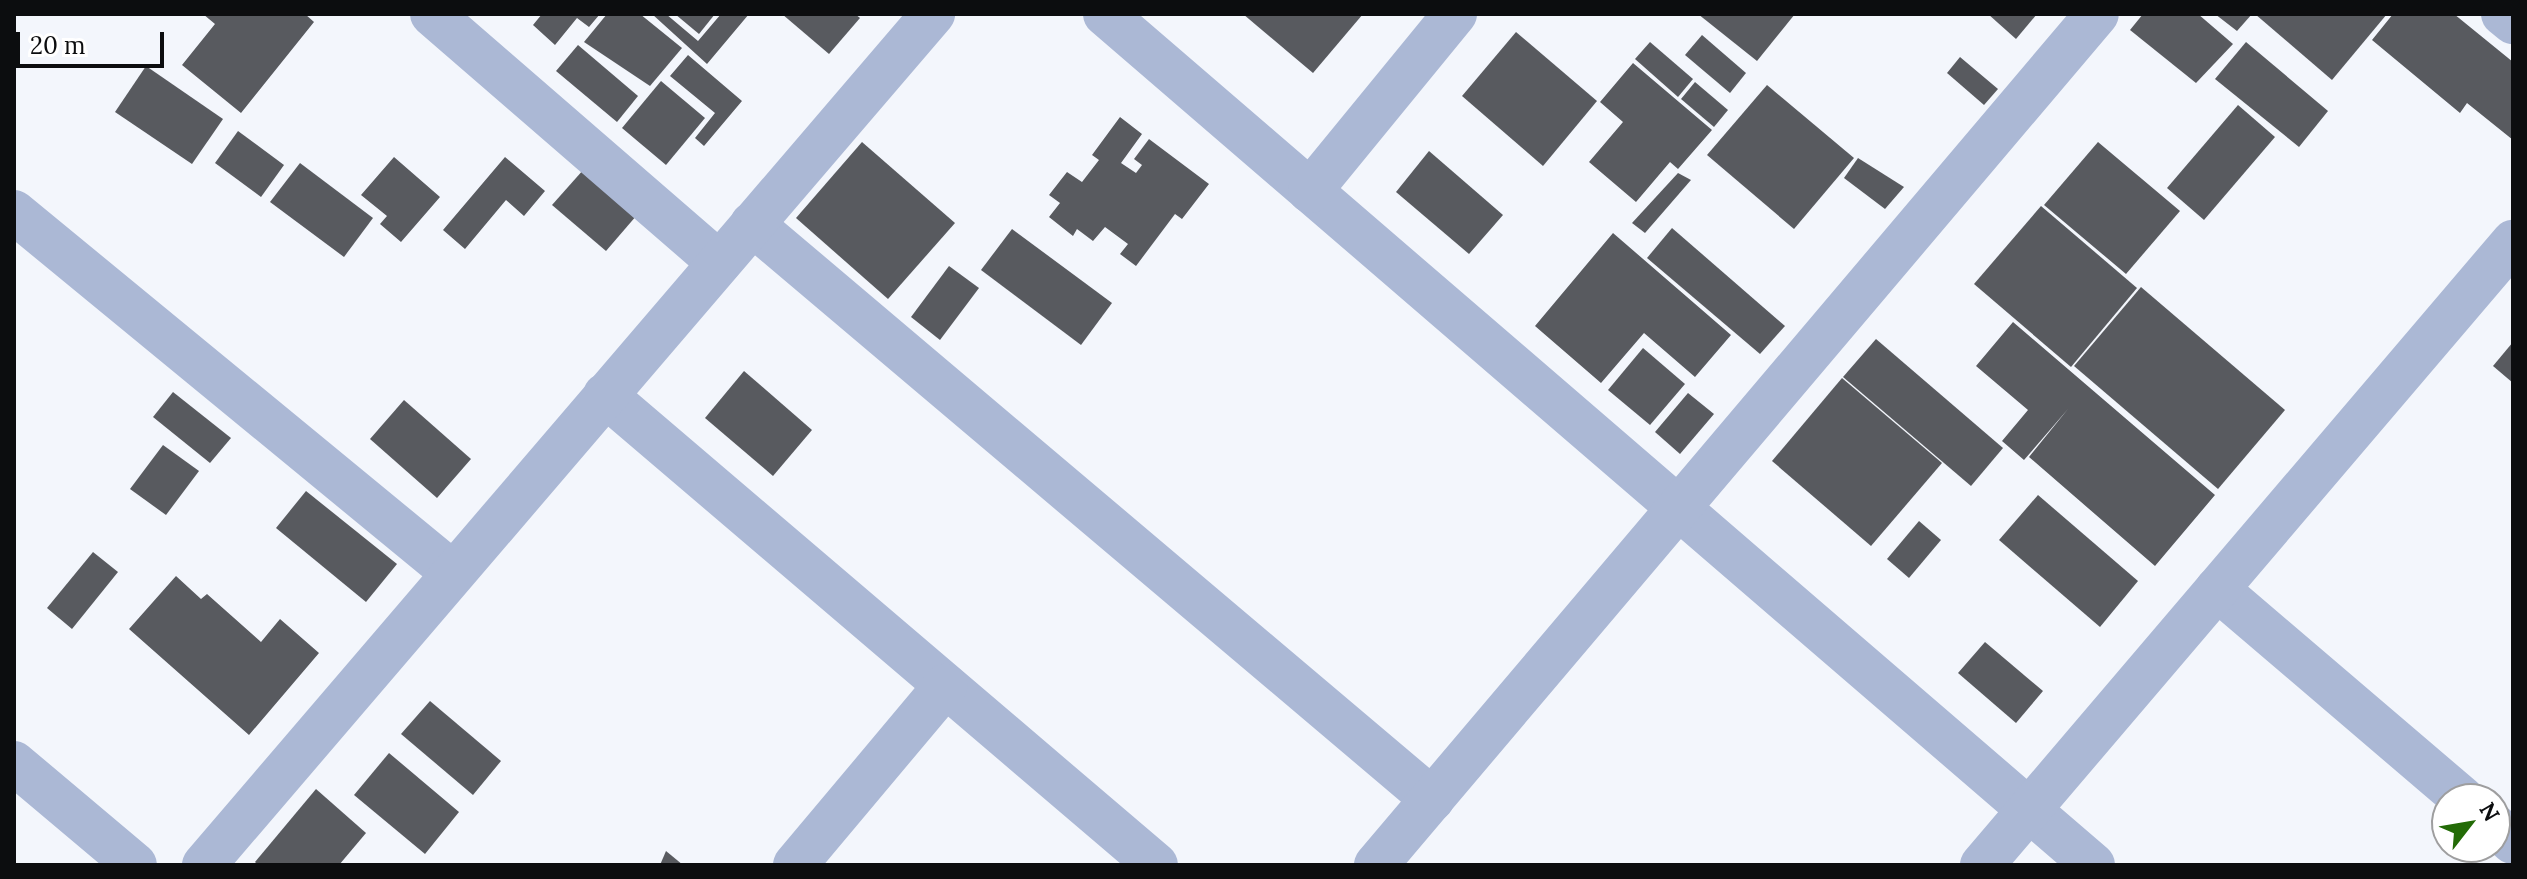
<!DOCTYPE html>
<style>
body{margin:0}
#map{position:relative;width:2527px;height:879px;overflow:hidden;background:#f3f6fc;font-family:Lora,serif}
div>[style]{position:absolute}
.building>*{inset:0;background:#585a5f}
.minor>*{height:44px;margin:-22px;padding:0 22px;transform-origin:22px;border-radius:22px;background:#abb8d5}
span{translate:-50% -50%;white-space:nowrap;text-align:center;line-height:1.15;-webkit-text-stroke:8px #fff;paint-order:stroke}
.frame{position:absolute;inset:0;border:16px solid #0c0d0f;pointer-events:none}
.north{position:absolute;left:2431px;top:783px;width:80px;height:80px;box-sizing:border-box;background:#fff;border:2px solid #9e9e9f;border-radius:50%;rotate:59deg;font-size:22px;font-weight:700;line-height:32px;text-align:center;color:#0c0d0f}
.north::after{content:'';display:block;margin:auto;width:28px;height:36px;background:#236b07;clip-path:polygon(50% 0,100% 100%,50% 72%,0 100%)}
.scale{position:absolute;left:16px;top:32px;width:148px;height:36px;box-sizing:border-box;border:4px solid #0c0d0f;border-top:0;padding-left:10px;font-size:24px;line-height:28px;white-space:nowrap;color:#0c0d0f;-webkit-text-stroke:6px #fff;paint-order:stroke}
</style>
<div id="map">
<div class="building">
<i style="clip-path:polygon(203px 14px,305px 14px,314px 22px,241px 113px,182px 65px,215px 24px)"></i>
<i style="clip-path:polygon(542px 14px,600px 14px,589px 27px,577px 18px,555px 45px,533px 25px)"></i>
<i style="clip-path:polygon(607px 14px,640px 14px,682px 48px,650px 86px,584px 42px)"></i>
<i style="clip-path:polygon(652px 14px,666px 14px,698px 41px,721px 14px,749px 14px,707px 64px)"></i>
<i style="clip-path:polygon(675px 14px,715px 14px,699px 34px)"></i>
<i style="clip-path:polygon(782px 14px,855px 14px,860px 18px,829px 54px)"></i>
<i style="clip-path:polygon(1243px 14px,1363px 14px,1313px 73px)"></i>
<i style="clip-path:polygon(1698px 14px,1795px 14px,1757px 61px)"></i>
<i style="clip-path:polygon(1988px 14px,2037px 14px,2016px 39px)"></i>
<i style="clip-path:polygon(2143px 14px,2198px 14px,2233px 44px,2196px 83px,2130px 30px)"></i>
<i style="clip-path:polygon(2215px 14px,2252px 14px,2237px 31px)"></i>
<i style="clip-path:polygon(2255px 14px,2387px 14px,2332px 80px)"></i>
<i style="clip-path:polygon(2393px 14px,2454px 14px,2513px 62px,2513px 140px,2467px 103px,2460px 113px,2372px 40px)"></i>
<i style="clip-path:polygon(1516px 32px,1597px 101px,1543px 166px,1462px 96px)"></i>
<i style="clip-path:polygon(1702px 35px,1746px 73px,1730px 93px,1685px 55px)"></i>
<i style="clip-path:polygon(1650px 42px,1693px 79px,1678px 97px,1635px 59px)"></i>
<i style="clip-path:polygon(2246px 42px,2328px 111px,2299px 147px,2215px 79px)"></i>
<i style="clip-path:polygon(578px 45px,638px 96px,617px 122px,556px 71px)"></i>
<i style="clip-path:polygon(688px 55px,742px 101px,704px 146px,695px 138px,715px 113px,670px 76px)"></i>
<i style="clip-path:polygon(1960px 57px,1998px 89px,1984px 105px,1947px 73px)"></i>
<i style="clip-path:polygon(1633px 63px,1712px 130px,1678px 169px,1670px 162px,1636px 202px,1589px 162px,1623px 122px,1600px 102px)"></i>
<i style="clip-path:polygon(146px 66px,223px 119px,192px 164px,115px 112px)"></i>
<i style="clip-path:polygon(661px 81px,705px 118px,666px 165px,622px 128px)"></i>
<i style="clip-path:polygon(1695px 82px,1728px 110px,1714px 127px,1681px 99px)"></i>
<i style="clip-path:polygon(1767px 85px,1854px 158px,1794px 229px,1707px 155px)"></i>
<i style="clip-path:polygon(2238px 105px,2275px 137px,2204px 220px,2167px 188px)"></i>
<i style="clip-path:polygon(1120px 117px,1142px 134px,1121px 163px,1136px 173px,1142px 165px,1134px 159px,1149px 139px,1209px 184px,1182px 219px,1175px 214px,1136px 266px,1120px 254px,1128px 244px,1105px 227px,1093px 241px,1077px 229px,1073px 236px,1049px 217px,1060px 203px,1049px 195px,1067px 172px,1082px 182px,1099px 160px,1092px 155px)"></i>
<i style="clip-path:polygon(238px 131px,284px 165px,261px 197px,215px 163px)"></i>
<i style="clip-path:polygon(862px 142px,955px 223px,888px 299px,796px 218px)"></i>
<i style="clip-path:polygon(2098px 142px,2180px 211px,2126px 274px,2044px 205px)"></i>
<i style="clip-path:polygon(1429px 151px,1503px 215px,1469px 254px,1396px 192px)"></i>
<i style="clip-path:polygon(394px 157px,440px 197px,401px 242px,380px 224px,387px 216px,361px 195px)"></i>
<i style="clip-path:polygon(505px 157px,545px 191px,524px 216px,506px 200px,465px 249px,443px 230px)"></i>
<i style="clip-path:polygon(1858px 158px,1904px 187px,1885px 209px,1844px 178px)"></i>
<i style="clip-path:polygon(300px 163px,373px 218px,344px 257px,270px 202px)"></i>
<i style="clip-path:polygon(584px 169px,637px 215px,606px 251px,552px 205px)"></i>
<i style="clip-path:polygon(1678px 173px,1691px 180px,1645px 233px,1632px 223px)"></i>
<i style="clip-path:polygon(2041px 206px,2137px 288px,2071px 367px,1974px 284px)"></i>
<i style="clip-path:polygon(1672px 228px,1785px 326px,1760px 354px,1647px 258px)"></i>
<i style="clip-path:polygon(1012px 229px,1112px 303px,1081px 345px,981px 270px)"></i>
<i style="clip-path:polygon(1613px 233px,1731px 335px,1695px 377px,1644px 333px,1601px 383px,1535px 326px)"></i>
<i style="clip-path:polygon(949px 266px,979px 288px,940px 340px,911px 317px)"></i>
<i style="clip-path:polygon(2141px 287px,2285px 410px,2218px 489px,2074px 366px)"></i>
<i style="clip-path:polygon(2013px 322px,2215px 495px,2155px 566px,2029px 457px,2068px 409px,2024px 460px,2002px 441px,2028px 410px,1976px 366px)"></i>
<i style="clip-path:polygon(1876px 339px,2003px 448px,1971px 486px,1843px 377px)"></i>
<i style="clip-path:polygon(2513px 342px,2513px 383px,2493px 366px)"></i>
<i style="clip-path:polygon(1643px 348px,1685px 384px,1650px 425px,1608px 390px)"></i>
<i style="clip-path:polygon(744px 371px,812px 430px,773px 476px,705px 418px)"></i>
<i style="clip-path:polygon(1842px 378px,1942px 463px,1871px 546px,1772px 461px)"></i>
<i style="clip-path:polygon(173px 392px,231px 438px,210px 463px,153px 417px)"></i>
<i style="clip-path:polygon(1688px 393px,1714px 414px,1680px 454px,1655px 432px)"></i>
<i style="clip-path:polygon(404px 400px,471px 459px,437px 498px,370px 439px)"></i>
<i style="clip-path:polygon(163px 445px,199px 471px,166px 515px,130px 489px)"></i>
<i style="clip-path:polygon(306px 491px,397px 564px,366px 602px,276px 528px)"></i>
<i style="clip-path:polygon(2038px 495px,2138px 581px,2100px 627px,1999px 540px)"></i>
<i style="clip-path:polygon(1919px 521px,1941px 540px,1909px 578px,1887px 559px)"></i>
<i style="clip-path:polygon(93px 552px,118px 572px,72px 629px,47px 608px)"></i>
<i style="clip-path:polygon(176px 576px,201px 599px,207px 594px,261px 642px,280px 619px,319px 653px,249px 735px,129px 629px)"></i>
<i style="clip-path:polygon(1985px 642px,2043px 691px,2016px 723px,1958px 673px)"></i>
<i style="clip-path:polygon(430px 701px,501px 761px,473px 795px,401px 734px)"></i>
<i style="clip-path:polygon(389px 753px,459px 812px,425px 854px,354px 795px)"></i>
<i style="clip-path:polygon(316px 789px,366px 833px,339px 865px,258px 865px,255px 862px)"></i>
<i style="clip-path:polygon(666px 851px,683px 865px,660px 865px)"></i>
</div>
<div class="minor">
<i style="left:432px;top:14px;width:380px;rotate:40.9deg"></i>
<i style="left:1105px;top:14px;width:1304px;rotate:40.74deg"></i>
<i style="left:2503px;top:14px;width:13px;rotate:39deg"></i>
<i style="left:1310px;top:191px;width:229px;rotate:-50.7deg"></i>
<i style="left:14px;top:212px;width:568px;rotate:39.43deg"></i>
<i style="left:752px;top:224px;width:891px;rotate:40.22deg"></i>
<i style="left:605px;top:395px;width:724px;rotate:40.46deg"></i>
<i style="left:2217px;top:589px;width:323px;rotate:40.5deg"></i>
<i style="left:14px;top:763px;width:158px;rotate:40.1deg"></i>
<i style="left:2495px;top:826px;width:24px;rotate:42deg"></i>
<i style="left:204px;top:865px;width:1121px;rotate:-49.42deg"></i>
<i style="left:795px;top:865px;width:234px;rotate:-50deg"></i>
<i style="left:1376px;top:865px;width:1115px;rotate:-49.73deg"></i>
<i style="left:1982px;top:865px;width:819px;rotate:-49.56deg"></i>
</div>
<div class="frame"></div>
<div class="north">N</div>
<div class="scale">20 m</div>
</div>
